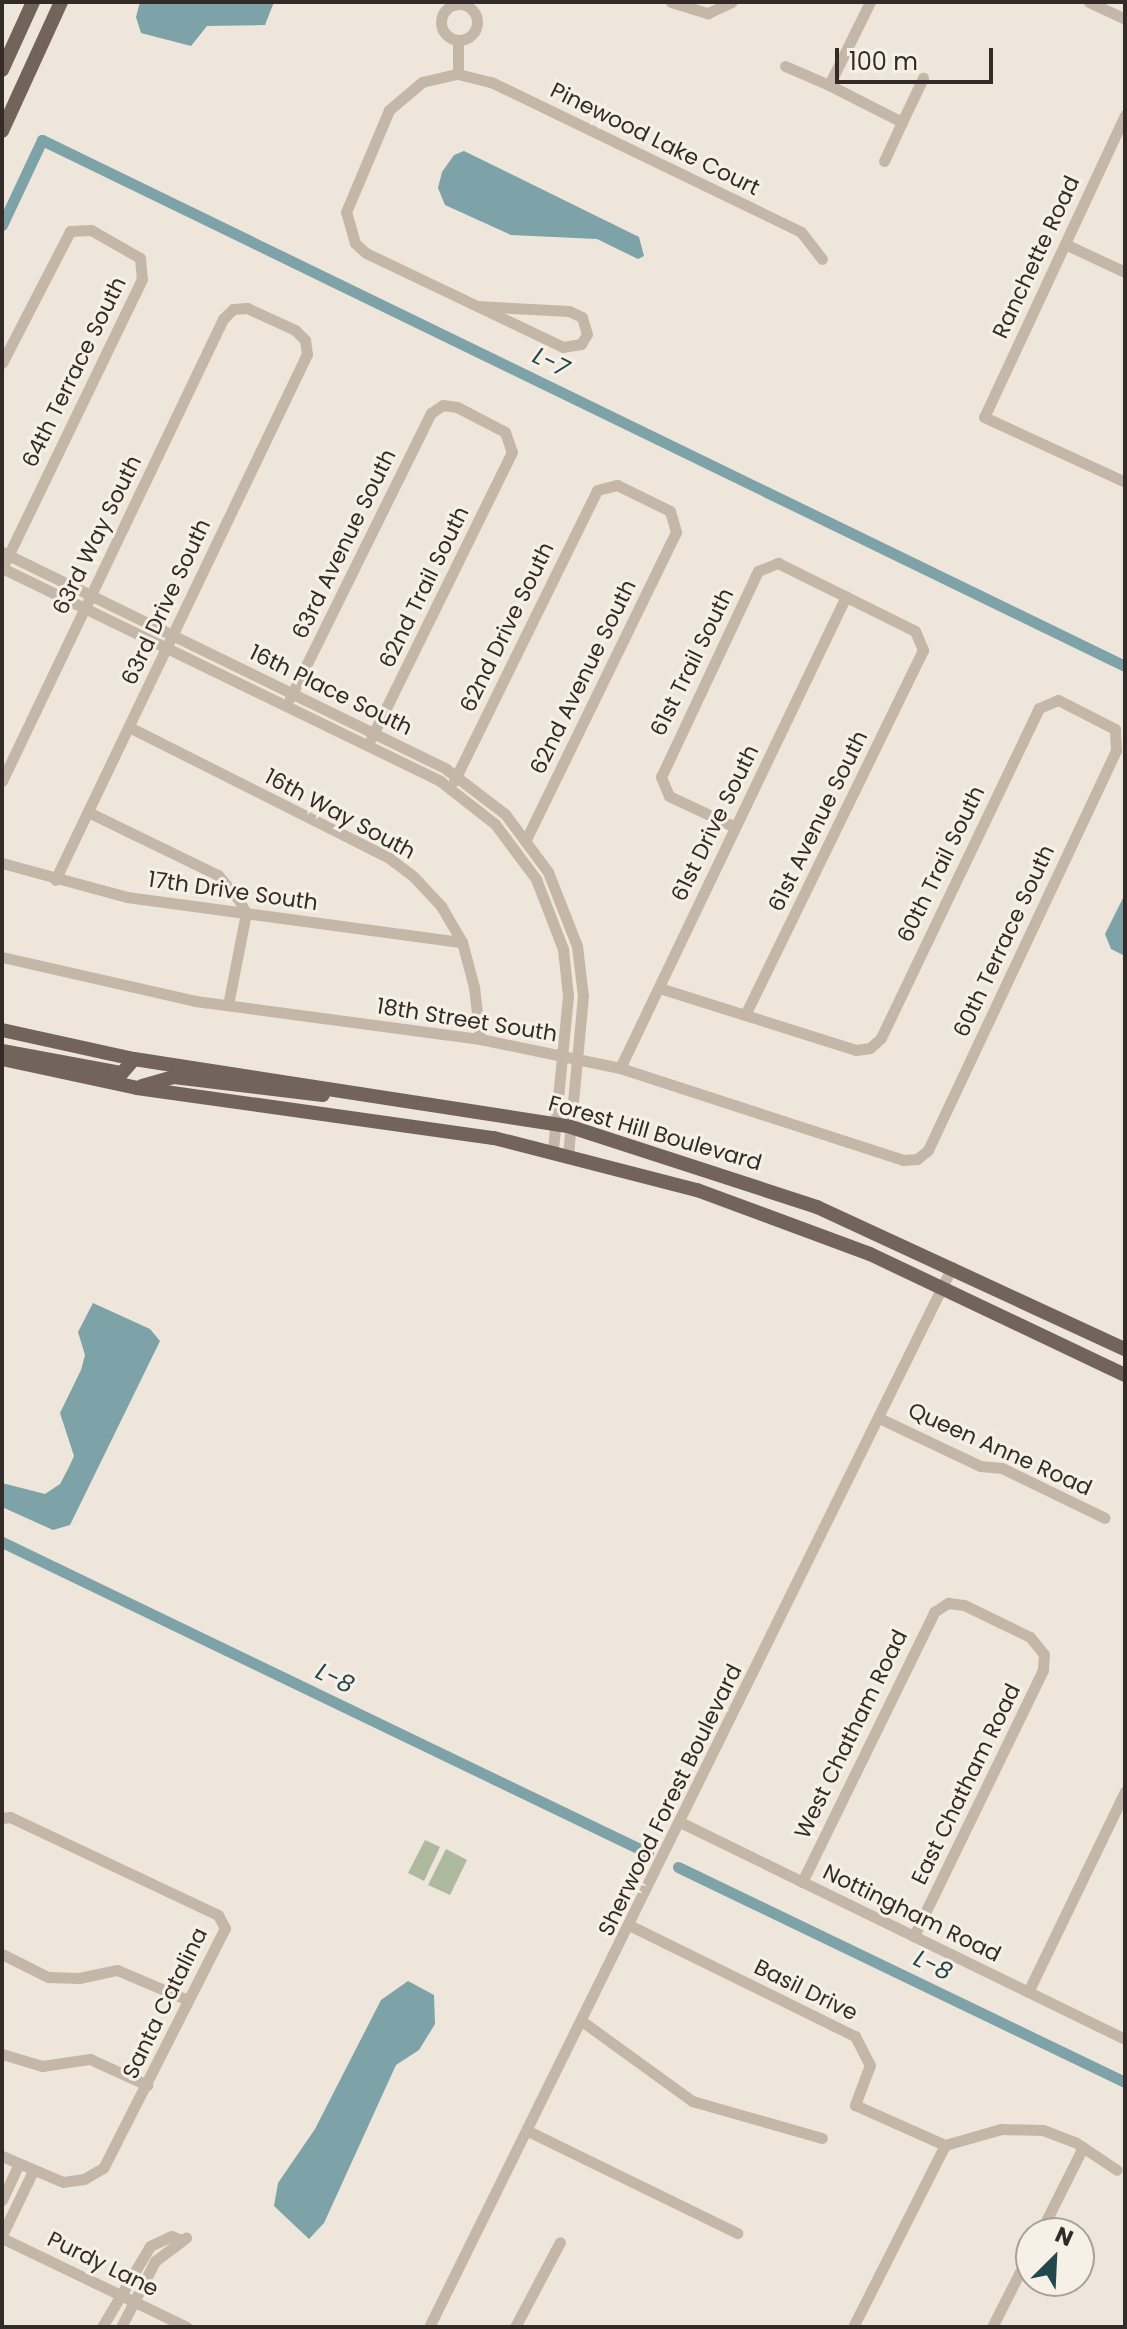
<!DOCTYPE html>
<style>
body{margin:0}
#map{position:relative;width:1127px;height:2329px;overflow:hidden;background:#eee6da;font-family:Poppins,sans-serif}
div>[style]{position:absolute}
.green>*{inset:0;background:#aeba9d}
.water>*{inset:0;background:#7da2a7}
.canal>*{height:11px;margin:-5.5px;padding:0 5.5px;transform-origin:5.5px;border-radius:5.5px;background:#7da2a7}
.minor>*{height:11px;margin:-5.5px;padding:0 5.5px;transform-origin:5.5px;border-radius:5.5px;background:#c4b7a8}
.minor>.ring{margin:-5.5px;padding:0;box-sizing:content-box;background:none;border:11px solid #c4b7a8;border-radius:50%}
.major>*{height:14px;margin:-7px;padding:0 7px;transform-origin:7px;border-radius:7px;background:#72645a}
span{translate:-50% -50%;white-space:nowrap;text-align:center;line-height:1.15;-webkit-text-stroke:6px #f6f0e6;paint-order:stroke}
.street-label{font-size:22px;color:#322b27}
.water-label{font-size:24px;color:#22484d;font-style:italic}
.frame{position:absolute;inset:0;border:4px solid #322b27;pointer-events:none}
.north{position:absolute;left:1015px;top:2217px;width:80px;height:80px;box-sizing:border-box;background:#f6f0e6;border:2px solid #a8a19a;border-radius:50%;rotate:24deg;font-size:22px;font-weight:700;line-height:32px;text-align:center;color:#322b27}
.north::after{content:'';display:block;margin:auto;width:28px;height:36px;background:#22484d;clip-path:polygon(50% 0,100% 100%,50% 72%,0 100%)}
.scale{position:absolute;left:835px;top:48px;width:158px;height:36px;box-sizing:border-box;border:4px solid #322b27;border-top:0;padding-left:10px;font-size:24px;line-height:28px;white-space:nowrap;color:#322b27;-webkit-text-stroke:6px #f6f0e6;paint-order:stroke}
</style>
<div id="map">
<div class="green">
<i style="clip-path:polygon(425px 1840px,440px 1847px,424px 1881px,408px 1873px)"></i>
<i style="clip-path:polygon(446px 1849px,467px 1860px,450px 1895px,428px 1885px)"></i>
</div>
<div class="water">
<i style="clip-path:polygon(140px 2px,274px 2px,265px 25px,207px 26px,191px 46px,141px 33px,136px 17px)"></i>
<i style="clip-path:polygon(464px 151px,639px 237px,644px 256px,638px 259px,597px 239px,511px 235px,445px 205px,438px 188px,442px 172px,454px 155px)"></i>
<i style="clip-path:polygon(1125px 894px,1125px 956px,1111px 949px,1105px 934px)"></i>
<i style="clip-path:polygon(93px 1303px,150px 1329px,160px 1341px,70px 1525px,53px 1530px,2px 1507px,2px 1483px,45px 1494px,60px 1484px,68px 1469px,74px 1456px,60px 1413px,81px 1370px,85px 1355px,78px 1332px)"></i>
<i style="clip-path:polygon(408px 1981px,434px 1995px,435px 2024px,419px 2050px,396px 2065px,324px 2223px,309px 2239px,274px 2206px,278px 2183px,315px 2129px,381px 2000px)"></i>
</div>
<div class="canal">
<i style="left:2px;top:225px;width:94px;rotate:-64.8deg"></i>
<i style="left:42px;top:140px;width:1204px;rotate:25.91deg"></i>
<i style="left:2px;top:1542px;width:717px;rotate:25.71deg"></i>
<i style="left:678px;top:1867px;width:496px;rotate:25.7deg"></i>
</div>
<div class="minor">
<i style="left:671px;top:2px;width:39px;rotate:17deg"></i>
<i style="left:708px;top:13px;width:26px;rotate:-25deg"></i>
<i style="left:1089px;top:2px;width:40px;rotate:25deg"></i>
<i class="ring" style="left:441px;top:4px;width:25px;height:25px"></i>
<i style="left:785px;top:66px;width:48px;rotate:23.4deg"></i>
<i style="left:829px;top:85px;width:93px;rotate:-63.7deg"></i>
<i style="left:458px;top:74px;width:34px;rotate:-90deg"></i>
<i style="left:829px;top:85px;width:82px;rotate:26.9deg"></i>
<i style="left:902px;top:122px;width:49px;rotate:-64.5deg"></i>
<i style="left:1125px;top:115px;width:333px;rotate:115deg"></i>
<i style="left:984px;top:417px;width:155px;rotate:24.7deg"></i>
<i style="left:884px;top:161px;width:43px;rotate:-65.2deg"></i>
<i style="left:1065px;top:244px;width:66px;rotate:25deg"></i>
<i style="left:477px;top:306px;width:92px;rotate:3.1deg"></i>
<i style="left:569px;top:311px;width:14px;rotate:25deg"></i>
<i style="left:582px;top:317px;width:18px;rotate:74deg"></i>
<i style="left:587px;top:334px;width:12px;rotate:121deg"></i>
<i style="left:581px;top:344px;width:18px;rotate:171deg"></i>
<i style="left:563px;top:347px;width:218px;rotate:-154.5deg"></i>
<i style="left:366px;top:253px;width:15px;rotate:-138deg"></i>
<i style="left:355px;top:243px;width:32px;rotate:-106deg"></i>
<i style="left:346px;top:212px;width:111px;rotate:-67.1deg"></i>
<i style="left:389px;top:110px;width:43px;rotate:-40.3deg"></i>
<i style="left:422px;top:82px;width:37px;rotate:-13deg"></i>
<i style="left:458px;top:74px;width:34px;rotate:14deg"></i>
<i style="left:491px;top:82px;width:344px;rotate:25.8deg"></i>
<i style="left:801px;top:232px;width:34px;rotate:52deg"></i>
<i style="left:2px;top:363px;width:148px;rotate:-62.7deg"></i>
<i style="left:70px;top:231px;width:21px;rotate:-3deg"></i>
<i style="left:91px;top:230px;width:56px;rotate:29.7deg"></i>
<i style="left:140px;top:258px;width:21px;rotate:85deg"></i>
<i style="left:142px;top:279px;width:314px;rotate:115.8deg"></i>
<i style="left:2px;top:552px;width:494px;rotate:26deg"></i>
<i style="left:446px;top:769px;width:74px;rotate:37.3deg"></i>
<i style="left:505px;top:814px;width:72px;rotate:53.4deg"></i>
<i style="left:548px;top:872px;width:79px;rotate:68.6deg"></i>
<i style="left:577px;top:946px;width:50px;rotate:83.2deg"></i>
<i style="left:583px;top:996px;width:159px;rotate:95.4deg"></i>
<i style="left:2px;top:568px;width:487px;rotate:25.9deg"></i>
<i style="left:440px;top:781px;width:70px;rotate:38deg"></i>
<i style="left:495px;top:824px;width:69px;rotate:53.3deg"></i>
<i style="left:536px;top:879px;width:75px;rotate:68.9deg"></i>
<i style="left:563px;top:949px;width:47px;rotate:83.9deg"></i>
<i style="left:568px;top:996px;width:155px;rotate:95.6deg"></i>
<i style="left:290px;top:698px;width:318px;rotate:-63.7deg"></i>
<i style="left:431px;top:413px;width:14px;rotate:-34deg"></i>
<i style="left:443px;top:405px;width:14px;rotate:8deg"></i>
<i style="left:457px;top:407px;width:54px;rotate:27.5deg"></i>
<i style="left:505px;top:432px;width:21px;rotate:71deg"></i>
<i style="left:512px;top:452px;width:319px;rotate:116.2deg"></i>
<i style="left:129px;top:727px;width:291px;rotate:26.7deg"></i>
<i style="left:389px;top:858px;width:31px;rotate:37deg"></i>
<i style="left:414px;top:877px;width:40px;rotate:47deg"></i>
<i style="left:441px;top:906px;width:42px;rotate:59.7deg"></i>
<i style="left:462px;top:942px;width:47px;rotate:75.1deg"></i>
<i style="left:474px;top:987px;width:52px;rotate:83.4deg"></i>
<i style="left:2px;top:781px;width:512px;rotate:-64.44deg"></i>
<i style="left:223px;top:319px;width:14px;rotate:-45deg"></i>
<i style="left:233px;top:309px;width:14px;rotate:-4deg"></i>
<i style="left:247px;top:308px;width:53px;rotate:24.6deg"></i>
<i style="left:295px;top:330px;width:14px;rotate:45deg"></i>
<i style="left:305px;top:340px;width:14px;rotate:82deg"></i>
<i style="left:307px;top:354px;width:583px;rotate:115.6deg"></i>
<i style="left:454px;top:781px;width:324px;rotate:-63.8deg"></i>
<i style="left:597px;top:490px;width:21px;rotate:-14deg"></i>
<i style="left:617px;top:485px;width:59px;rotate:26.1deg"></i>
<i style="left:670px;top:511px;width:22px;rotate:74deg"></i>
<i style="left:676px;top:532px;width:344px;rotate:116deg"></i>
<i style="left:88px;top:812px;width:144px;rotate:25.9deg"></i>
<i style="left:218px;top:875px;width:33px;rotate:50deg"></i>
<i style="left:239px;top:900px;width:15px;rotate:62deg"></i>
<i style="left:246px;top:913px;width:94px;rotate:101.1deg"></i>
<i style="left:735px;top:827px;width:73px;rotate:-154.8deg"></i>
<i style="left:669px;top:796px;width:21px;rotate:-113deg"></i>
<i style="left:661px;top:777px;width:228px;rotate:-64.8deg"></i>
<i style="left:758px;top:571px;width:22px;rotate:-22deg"></i>
<i style="left:778px;top:563px;width:153px;rotate:26.4deg"></i>
<i style="left:915px;top:631px;width:21px;rotate:67deg"></i>
<i style="left:923px;top:650px;width:406px;rotate:116deg"></i>
<i style="left:2px;top:863px;width:130px;rotate:15.2deg"></i>
<i style="left:127px;top:897px;width:338px;rotate:7.7deg"></i>
<i style="left:2px;top:957px;width:198px;rotate:12.8deg"></i>
<i style="left:195px;top:1001px;width:288px;rotate:7.6deg"></i>
<i style="left:480px;top:1039px;width:143px;rotate:11.7deg"></i>
<i style="left:620px;top:1068px;width:298px;rotate:18deg"></i>
<i style="left:903px;top:1160px;width:14px;rotate:-4deg"></i>
<i style="left:917px;top:1159px;width:14px;rotate:-39deg"></i>
<i style="left:928px;top:1150px;width:442px;rotate:-64.8deg"></i>
<i style="left:1116px;top:750px;width:21px;rotate:-93deg"></i>
<i style="left:1115px;top:729px;width:64px;rotate:-153deg"></i>
<i style="left:1058px;top:700px;width:21px;rotate:157deg"></i>
<i style="left:1039px;top:708px;width:366px;rotate:115.6deg"></i>
<i style="left:881px;top:1038px;width:15px;rotate:138deg"></i>
<i style="left:870px;top:1048px;width:14px;rotate:172deg"></i>
<i style="left:856px;top:1050px;width:207px;rotate:-162.5deg"></i>
<i style="left:620px;top:1068px;width:523px;rotate:-64.41deg"></i>
<i style="left:879px;top:1418px;width:112px;rotate:25.4deg"></i>
<i style="left:980px;top:1466px;width:22px;rotate:5deg"></i>
<i style="left:1002px;top:1468px;width:114px;rotate:25.9deg"></i>
<i style="left:2px;top:1818px;width:8px;rotate:-7deg"></i>
<i style="left:10px;top:1817px;width:230px;rotate:25.2deg"></i>
<i style="left:218px;top:1915px;width:15px;rotate:62deg"></i>
<i style="left:225px;top:1928px;width:269px;rotate:116.9deg"></i>
<i style="left:103px;top:2168px;width:22px;rotate:150deg"></i>
<i style="left:84px;top:2179px;width:21px;rotate:172deg"></i>
<i style="left:63px;top:2182px;width:66px;rotate:-156.9deg"></i>
<i style="left:682px;top:1823px;width:493px;rotate:26deg"></i>
<i style="left:802px;top:1882px;width:301px;rotate:-63.9deg"></i>
<i style="left:934px;top:1612px;width:17px;rotate:-33deg"></i>
<i style="left:948px;top:1603px;width:16px;rotate:7deg"></i>
<i style="left:964px;top:1605px;width:73px;rotate:25.9deg"></i>
<i style="left:1030px;top:1637px;width:22px;rotate:51deg"></i>
<i style="left:1044px;top:1654px;width:16px;rotate:94deg"></i>
<i style="left:1043px;top:1670px;width:296px;rotate:115.9deg"></i>
<i style="left:631px;top:1926px;width:250px;rotate:26.2deg"></i>
<i style="left:855px;top:2036px;width:33px;rotate:63deg"></i>
<i style="left:870px;top:2065px;width:43px;rotate:110.6deg"></i>
<i style="left:855px;top:2105px;width:98px;rotate:24deg"></i>
<i style="left:945px;top:2145px;width:58px;rotate:-15.9deg"></i>
<i style="left:1001px;top:2129px;width:42px;rotate:1.4deg"></i>
<i style="left:1043px;top:2130px;width:34px;rotate:21deg"></i>
<i style="left:1075px;top:2142px;width:50px;rotate:33.7deg"></i>
<i style="left:2px;top:1954px;width:51px;rotate:26.6deg"></i>
<i style="left:48px;top:1977px;width:31px;rotate:2deg"></i>
<i style="left:79px;top:1978px;width:39px;rotate:-12deg"></i>
<i style="left:117px;top:1970px;width:77px;rotate:22.9deg"></i>
<i style="left:1028px;top:1992px;width:223px;rotate:-64.2deg"></i>
<i style="left:583px;top:2022px;width:135px;rotate:35.9deg"></i>
<i style="left:692px;top:2101px;width:135px;rotate:15.9deg"></i>
<i style="left:2px;top:2054px;width:42px;rotate:16.7deg"></i>
<i style="left:42px;top:2066px;width:49px;rotate:-8.3deg"></i>
<i style="left:90px;top:2059px;width:63px;rotate:24.5deg"></i>
<i style="left:528px;top:2131px;width:233px;rotate:26deg"></i>
<i style="left:2px;top:2200px;width:40px;rotate:-65deg"></i>
<i style="left:1040px;top:2233px;width:96px;rotate:-63.4deg"></i>
<i style="left:2px;top:2235px;width:71px;rotate:-64.2deg"></i>
<i style="left:2px;top:2238px;width:205px;rotate:25.7deg"></i>
<i style="left:102px;top:2327px;width:94px;rotate:-59.3deg"></i>
<i style="left:150px;top:2246px;width:23px;rotate:-25deg"></i>
<i style="left:171px;top:2236px;width:12px;rotate:20deg"></i>
<i style="left:121px;top:2327px;width:74px;rotate:-62.7deg"></i>
<i style="left:155px;top:2261px;width:39px;rotate:-37deg"></i>
<i style="left:429px;top:2327px;width:1182px;rotate:-63.74deg"></i>
<i style="left:515px;top:2327px;width:96px;rotate:-62.1deg"></i>
<i style="left:853px;top:2327px;width:204px;rotate:-63.2deg"></i>
<i style="left:992px;top:2327px;width:86px;rotate:-63.1deg"></i>
</div>
<div class="major">
<i style="left:2px;top:70px;width:75px;rotate:-65.5deg"></i>
<i style="left:2px;top:131px;width:142px;rotate:-65.4deg"></i>
<i style="left:2px;top:1030px;width:135px;rotate:12.4deg"></i>
<i style="left:134px;top:1059px;width:442px;rotate:8.8deg"></i>
<i style="left:571px;top:1127px;width:259px;rotate:18deg"></i>
<i style="left:817px;top:1207px;width:339px;rotate:24.8deg"></i>
<i style="left:2px;top:1051px;width:122px;rotate:10.4deg"></i>
<i style="left:122px;top:1073px;width:18px;rotate:-49deg"></i>
<i style="left:2px;top:1059px;width:138px;rotate:12.1deg"></i>
<i style="left:137px;top:1088px;width:360px;rotate:8deg"></i>
<i style="left:494px;top:1138px;width:210px;rotate:14.4deg"></i>
<i style="left:697px;top:1190px;width:184px;rotate:20.3deg"></i>
<i style="left:870px;top:1254px;width:282px;rotate:25.4deg"></i>
<i style="left:142px;top:1086px;width:33px;rotate:-16deg"></i>
<i style="left:174px;top:1077px;width:150px;rotate:6.9deg"></i>
</div>
<div class="street-label">
<span style="left:655px;top:139px;rotate:26deg">Pinewood Lake Court</span>
<span style="left:1036px;top:257px;rotate:-65deg">Ranchette Road</span>
<span style="left:74px;top:372px;rotate:-64deg">64th Terrace South</span>
<span style="left:97px;top:535px;rotate:-64deg">63rd Way South</span>
<span style="left:344px;top:544px;rotate:-64deg">63rd Avenue South</span>
<span style="left:424px;top:587px;rotate:-64deg">62nd Trail South</span>
<span style="left:166px;top:602px;rotate:-65deg">63rd Drive South</span>
<span style="left:507px;top:627px;rotate:-64deg">62nd Drive South</span>
<span style="left:692px;top:662px;rotate:-64deg">61st Trail South</span>
<span style="left:583px;top:677px;rotate:-64deg">62nd Avenue South</span>
<span style="left:331px;top:690px;rotate:26deg">16th Place South</span>
<span style="left:340px;top:814px;rotate:28deg">16th Way South</span>
<span style="left:818px;top:821px;rotate:-64deg">61st Avenue South</span>
<span style="left:715px;top:823px;rotate:-64deg">61st Drive South</span>
<span style="left:941px;top:864px;rotate:-64deg">60th Trail South</span>
<span style="left:233px;top:891px;rotate:8deg">17th Drive South</span>
<span style="left:1004px;top:941px;rotate:-65deg">60th Terrace South</span>
<span style="left:467px;top:1020px;rotate:9deg">18th Street South</span>
<span style="left:655px;top:1133px;rotate:16deg">Forest Hill Boulevard</span>
<span style="left:1000px;top:1449px;rotate:24deg">Queen Anne Road</span>
<span style="left:851px;top:1734px;rotate:-64deg">West Chatham Road</span>
<span style="left:966px;top:1784px;rotate:-64deg">East Chatham Road</span>
<span style="left:670px;top:1800px;rotate:-64deg">Sherwood Forest Boulevard</span>
<span style="left:912px;top:1913px;rotate:26deg">Nottingham Road</span>
<span style="left:806px;top:1990px;rotate:26deg">Basil Drive</span>
<span style="left:165px;top:2003px;rotate:-64deg">Santa Catalina</span>
<span style="left:103px;top:2264px;rotate:26deg">Purdy Lane</span>
</div>
<div class="water-label">
<span style="left:551px;top:362px;rotate:26deg">L-7</span>
<span style="left:335px;top:1678px;rotate:26deg">L-8</span>
<span style="left:933px;top:1965px;rotate:26deg">L-8</span>
</div>
<div class="frame"></div>
<div class="north">N</div>
<div class="scale">100 m</div>
</div>
